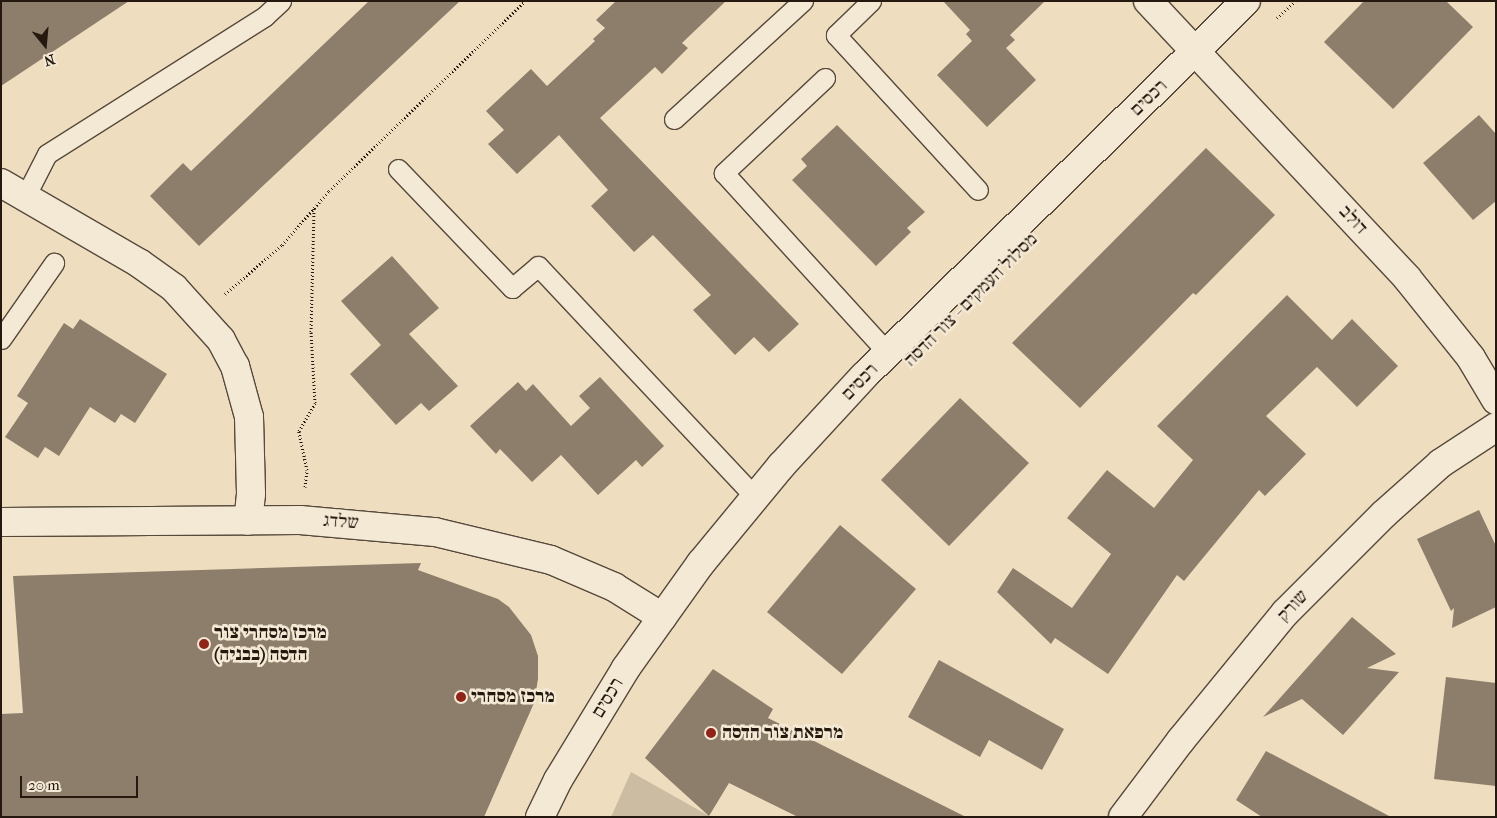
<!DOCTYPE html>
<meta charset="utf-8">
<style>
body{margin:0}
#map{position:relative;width:1497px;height:818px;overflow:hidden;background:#eeddbf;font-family:"IM FELL French Canon","Frank Ruhl Libre",serif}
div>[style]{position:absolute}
.green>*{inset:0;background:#ccbca1}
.building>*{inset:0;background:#8d7e6b}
.path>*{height:3px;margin-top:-1.5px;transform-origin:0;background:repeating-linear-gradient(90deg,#24180f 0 1px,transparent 0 3.5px)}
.roads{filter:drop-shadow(1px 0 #56493b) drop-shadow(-1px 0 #56493b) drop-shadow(0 1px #56493b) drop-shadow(0 -1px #56493b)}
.lane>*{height:19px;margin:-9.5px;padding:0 9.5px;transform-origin:9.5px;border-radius:9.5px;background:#f4e9d5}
.street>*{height:28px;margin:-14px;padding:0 14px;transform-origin:14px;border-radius:14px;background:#f4e9d5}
.secondary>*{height:28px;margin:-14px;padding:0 14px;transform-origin:14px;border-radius:14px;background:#f4e9d5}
.dots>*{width:14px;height:14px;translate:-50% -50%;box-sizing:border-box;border:2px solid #f4e9d5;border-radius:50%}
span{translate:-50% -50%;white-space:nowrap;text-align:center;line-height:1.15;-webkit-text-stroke:5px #f4e9d5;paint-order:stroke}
.street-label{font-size:19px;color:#24180f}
.poi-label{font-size:19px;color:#24180f;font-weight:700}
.left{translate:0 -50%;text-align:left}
.frame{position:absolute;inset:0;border:2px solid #24180f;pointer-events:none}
.north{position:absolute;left:20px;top:20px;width:50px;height:50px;-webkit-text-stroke:4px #f4e9d5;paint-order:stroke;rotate:163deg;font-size:14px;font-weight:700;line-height:20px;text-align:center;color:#24180f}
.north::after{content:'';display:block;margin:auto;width:18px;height:22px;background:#24180f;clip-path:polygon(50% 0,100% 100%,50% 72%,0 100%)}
.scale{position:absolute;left:20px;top:776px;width:118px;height:22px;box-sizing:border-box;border:2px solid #24180f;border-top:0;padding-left:6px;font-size:15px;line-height:18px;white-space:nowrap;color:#24180f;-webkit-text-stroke:4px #f4e9d5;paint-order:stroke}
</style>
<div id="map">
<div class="green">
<i style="clip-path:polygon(631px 772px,711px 817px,611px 817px)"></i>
</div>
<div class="building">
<i style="clip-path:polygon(1px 1px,129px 1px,1px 86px)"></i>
<i style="clip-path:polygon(369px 1px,460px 1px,199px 246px,150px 196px,183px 163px,191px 171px)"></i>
<i style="clip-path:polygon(616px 1px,726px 1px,682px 43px,688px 48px,662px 74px,655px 67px,600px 118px,799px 324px,769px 352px,754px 337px,735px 355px,693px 310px,711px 295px,653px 235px,634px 252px,591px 206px,608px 190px,559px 135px,517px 174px,488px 144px,504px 130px,486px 111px,531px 69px,547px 86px,595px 41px,593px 39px,605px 28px,596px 20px)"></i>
<i style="clip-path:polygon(943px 1px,1045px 1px,1010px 35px,1015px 40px,1006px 48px,1036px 80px,987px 127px,937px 75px,972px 41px,966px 34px,970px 30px)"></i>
<i style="clip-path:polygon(1364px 1px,1446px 1px,1473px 27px,1393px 109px,1324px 42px)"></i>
<i style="clip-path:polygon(1479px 115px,1496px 134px,1496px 201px,1473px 220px,1423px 163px)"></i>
<i style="clip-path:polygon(837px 125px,925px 212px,907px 228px,911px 232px,876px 266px,792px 180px,807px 166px,801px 159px)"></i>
<i style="clip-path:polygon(1206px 148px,1275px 215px,1196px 295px,1193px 293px,1080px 408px,1012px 343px)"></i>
<i style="clip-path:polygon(392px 256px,439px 308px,409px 334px,458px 386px,429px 411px,421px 403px,396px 425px,350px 374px,381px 345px,341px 301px)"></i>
<i style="clip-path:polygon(1287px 295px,1332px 340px,1352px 319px,1398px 366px,1357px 407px,1317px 367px,1266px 416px,1306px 454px,1265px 496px,1259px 490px,1184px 581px,1177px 575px,1108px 674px,1055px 638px,1051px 644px,997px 592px,1013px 568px,1072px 608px,1111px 554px,1067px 518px,1107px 470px,1154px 508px,1193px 460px,1157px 426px)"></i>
<i style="clip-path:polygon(80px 319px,167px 374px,135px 423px,121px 414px,115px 423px,90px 407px,59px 456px,45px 447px,38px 458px,5px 437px,28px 403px,17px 396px,64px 323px,73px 329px)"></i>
<i style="clip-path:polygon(600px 377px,664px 446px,642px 467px,636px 460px,598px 495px,561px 455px,532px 482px,500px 449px,496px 454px,470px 426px,518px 382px,526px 391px,533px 384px,571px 426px,590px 408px,579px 396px)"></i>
<i style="clip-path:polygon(960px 398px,1029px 463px,949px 546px,881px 480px)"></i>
<i style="clip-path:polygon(1479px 510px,1496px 546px,1496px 607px,1452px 628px,1454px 608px,1451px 611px,1417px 539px)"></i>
<i style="clip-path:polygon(840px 525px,916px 589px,842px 674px,767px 612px)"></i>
<i style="clip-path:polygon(421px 563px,418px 570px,498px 599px,509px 607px,531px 635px,538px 656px,538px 679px,534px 703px,484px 817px,1px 817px,1px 714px,23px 713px,13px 576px)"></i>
<i style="clip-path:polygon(1352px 617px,1396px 654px,1367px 668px,1399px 672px,1343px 735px,1302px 699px,1263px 717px)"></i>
<i style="clip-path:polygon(939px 660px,1064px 729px,1042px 770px,989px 740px,980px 757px,908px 717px)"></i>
<i style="clip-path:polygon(713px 669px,773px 709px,768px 718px,966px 817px,798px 817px,729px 783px,709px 816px,645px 758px)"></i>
<i style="clip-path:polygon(1446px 677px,1496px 683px,1496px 786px,1434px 779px)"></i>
<i style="clip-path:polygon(1266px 751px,1391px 817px,1262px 817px,1236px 800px)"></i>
</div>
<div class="path">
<i style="left:1277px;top:18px;width:25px;rotate:-43deg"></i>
<i style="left:225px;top:294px;width:75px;rotate:-40.7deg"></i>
<i style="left:282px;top:245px;width:72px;rotate:-49deg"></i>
<i style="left:329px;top:191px;width:273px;rotate:-44.1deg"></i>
<i style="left:305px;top:487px;width:17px;rotate:-83deg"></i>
<i style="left:307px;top:470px;width:40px;rotate:-102deg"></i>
<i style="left:299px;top:431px;width:32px;rotate:-60deg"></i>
<i style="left:315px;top:403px;width:71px;rotate:-93.2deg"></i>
<i style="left:311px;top:332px;width:124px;rotate:-88.6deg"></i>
</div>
<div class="roads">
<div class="lane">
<i style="left:871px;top:1px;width:49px;rotate:135.8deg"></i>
<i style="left:836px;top:35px;width:210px;rotate:47.5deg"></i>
<i style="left:825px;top:78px;width:139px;rotate:136.8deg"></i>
<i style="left:724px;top:173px;width:244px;rotate:47.7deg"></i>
<i style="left:674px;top:119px;width:175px;rotate:-42.5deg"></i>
<i style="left:398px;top:169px;width:165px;rotate:46.2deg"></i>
<i style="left:512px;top:288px;width:34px;rotate:-40deg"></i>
<i style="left:538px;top:266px;width:317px;rotate:46.8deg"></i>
<i style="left:25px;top:197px;width:48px;rotate:-62.9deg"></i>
<i style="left:47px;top:154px;width:258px;rotate:-32.3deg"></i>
<i style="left:265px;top:16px;width:22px;rotate:-43deg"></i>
<i style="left:1px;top:339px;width:93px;rotate:-55.1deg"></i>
</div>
<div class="street">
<i style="left:1148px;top:1px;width:379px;rotate:46.9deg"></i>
<i style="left:1407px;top:278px;width:102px;rotate:51.3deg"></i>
<i style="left:1471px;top:358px;width:49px;rotate:59.2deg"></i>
<i style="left:1px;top:183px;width:160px;rotate:30.1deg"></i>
<i style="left:139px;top:263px;width:43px;rotate:35.5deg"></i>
<i style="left:174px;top:288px;width:70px;rotate:47.9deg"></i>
<i style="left:221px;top:340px;width:30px;rotate:62deg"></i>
<i style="left:235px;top:366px;width:53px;rotate:74.6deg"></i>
<i style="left:249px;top:417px;width:77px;rotate:88.5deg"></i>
<i style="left:251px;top:494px;width:27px;rotate:96deg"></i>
<i style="left:1px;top:522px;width:299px;rotate:-0.4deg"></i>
<i style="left:300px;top:520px;width:136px;rotate:5.1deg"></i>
<i style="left:435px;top:532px;width:119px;rotate:13.6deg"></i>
<i style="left:551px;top:560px;width:69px;rotate:23.2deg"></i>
<i style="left:614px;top:587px;width:57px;rotate:32deg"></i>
<i style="left:1123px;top:817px;width:96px;rotate:-53deg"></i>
<i style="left:1181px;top:740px;width:164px;rotate:-50.7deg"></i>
<i style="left:1285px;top:613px;width:140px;rotate:-45deg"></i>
<i style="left:1384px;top:514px;width:76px;rotate:-41.8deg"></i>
<i style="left:1441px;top:463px;width:66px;rotate:-33.2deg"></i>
</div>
<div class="secondary">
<i style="left:540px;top:817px;width:41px;rotate:-64.1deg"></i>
<i style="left:558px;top:780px;width:131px;rotate:-58.7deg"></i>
<i style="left:626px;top:668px;width:129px;rotate:-54.5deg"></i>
<i style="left:701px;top:563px;width:126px;rotate:-50.5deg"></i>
<i style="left:781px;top:466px;width:122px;rotate:-47.3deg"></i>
<i style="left:864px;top:376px;width:535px;rotate:-44.47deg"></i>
</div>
</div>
<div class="dots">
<i style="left:204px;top:644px;background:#8f2418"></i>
<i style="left:461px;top:697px;background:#8f2418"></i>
<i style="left:711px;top:733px;background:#8f2418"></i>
</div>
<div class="street-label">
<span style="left:1149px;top:98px;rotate:-44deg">רכסים</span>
<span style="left:1353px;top:220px;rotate:47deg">דולב</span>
<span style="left:971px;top:300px;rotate:-45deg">מסלול העמקים - צור הדסה</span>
<span style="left:860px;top:382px;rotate:-46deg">רכסים</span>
<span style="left:341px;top:522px;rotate:4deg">שלדג</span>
<span style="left:1293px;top:606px;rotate:-47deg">שורק</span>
<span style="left:608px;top:698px;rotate:-59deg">רכסים</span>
</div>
<div class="poi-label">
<span class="left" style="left:214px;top:644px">מרכז מסחרי צור<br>הדסה (בבניה)</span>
<span class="left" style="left:471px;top:697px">מרכז מסחרי</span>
<span class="left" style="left:722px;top:733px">מרפאת צור הדסה</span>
</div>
<div class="frame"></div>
<div class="north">N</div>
<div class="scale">20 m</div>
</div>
